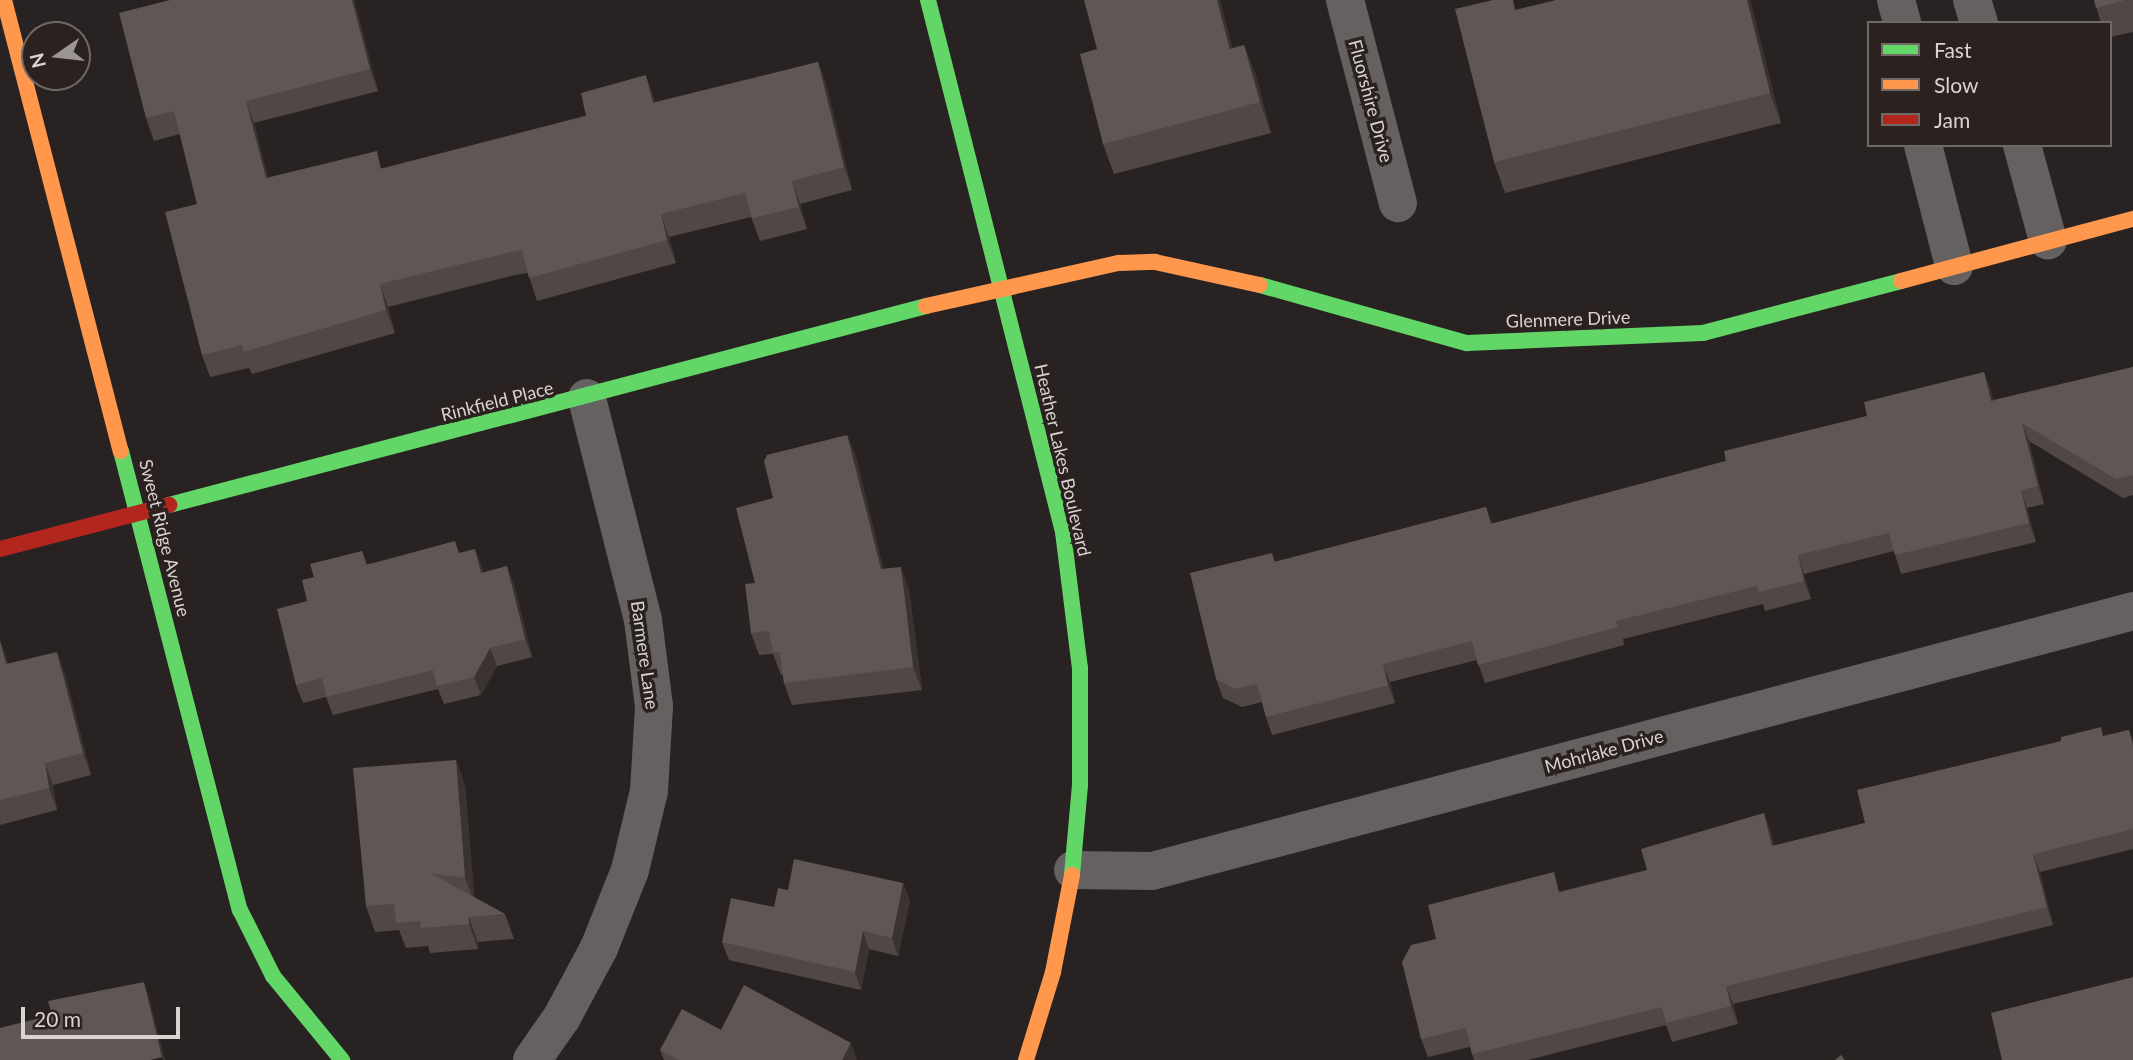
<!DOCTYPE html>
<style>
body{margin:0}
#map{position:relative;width:2133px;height:1060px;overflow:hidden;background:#282322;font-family:Lato,sans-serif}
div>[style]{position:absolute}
.street>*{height:38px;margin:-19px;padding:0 19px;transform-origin:19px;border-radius:19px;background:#646160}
.fast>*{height:16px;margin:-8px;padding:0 8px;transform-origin:8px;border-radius:8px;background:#63d668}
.slow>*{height:16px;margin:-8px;padding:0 8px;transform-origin:8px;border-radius:8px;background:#ff974d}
.jam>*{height:16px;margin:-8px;padding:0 8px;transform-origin:8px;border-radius:8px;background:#b3261e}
.wall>*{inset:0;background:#514846}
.shaded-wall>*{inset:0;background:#3b3331}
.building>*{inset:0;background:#605654}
span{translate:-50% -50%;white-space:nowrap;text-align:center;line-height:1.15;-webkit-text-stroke:7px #2b221f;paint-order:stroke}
.street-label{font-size:18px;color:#d9d3d1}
.legend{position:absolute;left:1867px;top:21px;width:245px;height:126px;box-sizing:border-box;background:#2b221f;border:2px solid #716966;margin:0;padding:9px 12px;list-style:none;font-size:21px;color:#d9d3d1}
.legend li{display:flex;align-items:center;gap:14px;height:35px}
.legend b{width:35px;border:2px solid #716966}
.north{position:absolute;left:21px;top:21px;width:70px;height:70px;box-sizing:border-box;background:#2b221f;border:2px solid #716966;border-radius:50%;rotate:256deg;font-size:19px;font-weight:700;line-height:28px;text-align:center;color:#d9d3d1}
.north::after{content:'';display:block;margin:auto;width:24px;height:32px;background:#9b9594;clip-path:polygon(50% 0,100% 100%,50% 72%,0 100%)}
.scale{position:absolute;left:21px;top:1007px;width:159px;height:32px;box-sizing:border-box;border:4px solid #d9d3d1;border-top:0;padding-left:9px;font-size:21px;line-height:24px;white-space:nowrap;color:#d9d3d1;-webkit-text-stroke:5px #2b221f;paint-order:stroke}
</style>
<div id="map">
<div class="street">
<i style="left:1345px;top:0;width:210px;rotate:75.4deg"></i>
<i style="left:1896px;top:0;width:24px;rotate:75deg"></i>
<i style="left:1972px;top:0;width:24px;rotate:73deg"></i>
<i style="left:1923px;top:145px;width:125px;rotate:75.6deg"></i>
<i style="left:2022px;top:145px;width:99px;rotate:74.8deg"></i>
<i style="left:1073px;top:870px;width:79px;rotate:0.7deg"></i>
<i style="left:1152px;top:871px;width:1015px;rotate:-14.84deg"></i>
<i style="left:532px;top:1060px;width:52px;rotate:-55.1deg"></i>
<i style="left:562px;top:1017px;width:78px;rotate:-61.8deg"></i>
<i style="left:599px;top:948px;width:84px;rotate:-68.3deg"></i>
<i style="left:630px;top:870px;width:81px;rotate:-76.5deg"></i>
<i style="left:649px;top:791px;width:85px;rotate:-86.6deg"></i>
<i style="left:654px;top:706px;width:87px;rotate:-97.3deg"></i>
<i style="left:643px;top:620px;width:229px;rotate:-104.2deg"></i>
</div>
<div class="fast">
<i style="left:928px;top:0;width:549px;rotate:75.76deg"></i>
<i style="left:1063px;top:532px;width:137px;rotate:82.9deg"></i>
<i style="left:1080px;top:668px;width:117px;rotate:90deg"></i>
<i style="left:1080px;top:785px;width:90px;rotate:95.1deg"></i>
<i style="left:1260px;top:285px;width:215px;rotate:15.7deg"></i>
<i style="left:1467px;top:343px;width:236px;rotate:-2.4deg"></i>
<i style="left:1703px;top:333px;width:205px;rotate:-14.7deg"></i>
<i style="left:121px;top:451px;width:474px;rotate:75.5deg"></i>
<i style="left:240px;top:910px;width:74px;rotate:63.4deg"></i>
<i style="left:273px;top:976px;width:109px;rotate:50.6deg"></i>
<i style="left:169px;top:505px;width:783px;rotate:-14.73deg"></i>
</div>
<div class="slow">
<i style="left:4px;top:0;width:466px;rotate:75.5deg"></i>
<i style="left:1901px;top:281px;width:240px;rotate:-15deg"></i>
<i style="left:926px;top:306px;width:198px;rotate:-12.6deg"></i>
<i style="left:1119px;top:263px;width:36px;rotate:-2deg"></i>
<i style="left:1155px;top:262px;width:107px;rotate:12.4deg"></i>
<i style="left:1026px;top:1060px;width:92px;rotate:-72.9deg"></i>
<i style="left:1053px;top:972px;width:99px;rotate:-78.9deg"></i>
</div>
<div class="jam">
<i style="left:0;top:549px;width:175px;rotate:-14.6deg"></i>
</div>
<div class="wall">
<i style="clip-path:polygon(354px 0,378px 91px,254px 123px,268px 178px,383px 168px,654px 98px,655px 102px,818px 62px,826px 84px,852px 190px,800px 204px,807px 229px,760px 241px,751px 217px,669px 237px,676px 263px,537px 301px,528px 273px,515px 275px,388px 307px,395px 333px,252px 374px,249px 368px,210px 377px,202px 355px,197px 204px,180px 134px,154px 141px,146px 118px)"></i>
<i style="clip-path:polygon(1750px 0,1781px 123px,1505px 193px,1494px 162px,1517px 10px)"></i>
<i style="clip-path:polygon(2094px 0,2133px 0,2133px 32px,2110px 37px,2110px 23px,2101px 23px)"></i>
<i style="clip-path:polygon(1244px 45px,1256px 76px,1271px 133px,1114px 174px,1103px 144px,1097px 49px,1233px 48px)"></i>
<i style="clip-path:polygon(2133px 367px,2133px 495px,2123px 498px,2029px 441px,2044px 504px,2027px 508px,2036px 542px,1901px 574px,1894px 551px,1804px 574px,1811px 599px,1765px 611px,1763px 604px,1623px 639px,1624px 645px,1485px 683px,1477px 660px,1390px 682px,1395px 703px,1272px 735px,1266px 717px,1262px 702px,1242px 707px,1223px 698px,1216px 679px,1272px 553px,1275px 562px,1486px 507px,1492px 524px,1726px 461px,1867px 416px,1984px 372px,1993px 400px)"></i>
<i style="clip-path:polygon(847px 435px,856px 457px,883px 569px,909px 589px,922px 690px,792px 705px,784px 683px,783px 675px,781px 675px,773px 654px,759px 655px,751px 633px,755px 583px,773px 498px)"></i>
<i style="clip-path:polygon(362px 551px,367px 564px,460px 553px,482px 567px,483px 572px,514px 584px,532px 657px,497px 666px,481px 695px,444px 704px,438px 689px,333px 715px,326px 697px,303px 703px,296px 685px,307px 601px,314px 577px)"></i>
<i style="clip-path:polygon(0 640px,8px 664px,65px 674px,91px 775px,53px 785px,57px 810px,0 825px)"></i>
<i style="clip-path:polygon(2129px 730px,2133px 742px,2133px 849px,2040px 872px,2053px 925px,1733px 1004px,1738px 1024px,1672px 1042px,1666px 1025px,1528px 1060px,1474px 1060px,1470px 1047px,1428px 1057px,1421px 1039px,1436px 939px,1647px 870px,1764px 813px,1774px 846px,1865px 823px,2104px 736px)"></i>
<i style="clip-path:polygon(456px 760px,465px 785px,474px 897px,505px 914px,514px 939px,478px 942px,478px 949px,430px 953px,428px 946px,406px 948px,399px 930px,375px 932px,366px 906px)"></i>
<i style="clip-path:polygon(903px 883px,910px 901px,898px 956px,869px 949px,861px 990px,729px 960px,722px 942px,774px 907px,788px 890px)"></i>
<i style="clip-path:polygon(721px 1030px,857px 1060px,664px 1060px,660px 1050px)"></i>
</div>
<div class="shaded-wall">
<i style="clip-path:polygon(352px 0,354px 0,378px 91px,370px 69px)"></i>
<i style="clip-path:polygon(1217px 0,1220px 0,1241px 79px,1230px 49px)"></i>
<i style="clip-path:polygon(1747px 0,1750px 0,1781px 123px,1770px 93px)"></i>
<i style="clip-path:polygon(1244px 45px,1256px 76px,1271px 133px,1260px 102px)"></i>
<i style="clip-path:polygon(818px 62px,826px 84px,852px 190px,844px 167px)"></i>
<i style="clip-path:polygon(646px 75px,654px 98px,661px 126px,653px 103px)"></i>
<i style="clip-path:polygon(246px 101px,254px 123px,274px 201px,266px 178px)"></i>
<i style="clip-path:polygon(792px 181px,800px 204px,807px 229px,799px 207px)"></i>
<i style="clip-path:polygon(661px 214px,669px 237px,676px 263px,667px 240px)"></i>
<i style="clip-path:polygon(380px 284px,388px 307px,395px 333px,386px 310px)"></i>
<i style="clip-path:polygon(1984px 372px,1991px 390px,1998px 419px,1991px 401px)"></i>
<i style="clip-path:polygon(2022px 423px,2029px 441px,2044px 504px,2038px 486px)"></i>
<i style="clip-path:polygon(847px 435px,856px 457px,889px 591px,881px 569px)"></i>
<i style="clip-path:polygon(2021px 490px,2027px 508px,2036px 542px,2029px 523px)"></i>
<i style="clip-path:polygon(475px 549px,482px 567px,488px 591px,481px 573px)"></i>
<i style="clip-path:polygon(1798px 555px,1804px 574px,1811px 599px,1804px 581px)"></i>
<i style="clip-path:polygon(507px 566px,514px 584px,532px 657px,525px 639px)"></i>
<i style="clip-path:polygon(901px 567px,909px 589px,922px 690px,913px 667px)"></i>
<i style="clip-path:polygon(0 640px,7px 661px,14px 687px,6px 664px)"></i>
<i style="clip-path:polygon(490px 648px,497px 666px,481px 695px,474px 677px)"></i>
<i style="clip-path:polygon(57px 652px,65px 674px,91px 775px,83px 753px)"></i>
<i style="clip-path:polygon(1383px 664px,1390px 682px,1395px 703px,1388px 685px)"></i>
<i style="clip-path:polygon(456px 760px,465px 785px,475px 903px,465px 878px)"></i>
<i style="clip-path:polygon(45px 763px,53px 785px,57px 810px,49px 788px)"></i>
<i style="clip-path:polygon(1764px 813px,1771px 832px,1779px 864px,1772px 846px)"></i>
<i style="clip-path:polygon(2033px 854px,2040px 872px,2053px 925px,2047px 907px)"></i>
<i style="clip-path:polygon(903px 883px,910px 901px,898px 956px,892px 938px)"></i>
<i style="clip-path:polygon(469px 917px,478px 942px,478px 949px,469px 924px)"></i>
<i style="clip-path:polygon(863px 931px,869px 949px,861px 990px,855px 972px)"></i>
<i style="clip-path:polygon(144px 982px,150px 1001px,165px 1060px,163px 1060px,162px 1057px)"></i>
<i style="clip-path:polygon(1726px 986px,1733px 1004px,1738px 1024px,1731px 1006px)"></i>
<i style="clip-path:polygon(851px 1043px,857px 1060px,842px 1060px)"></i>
</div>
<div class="building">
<i style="clip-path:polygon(170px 0,352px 0,370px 69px,246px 101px,266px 178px,377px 151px,381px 169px,586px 116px,581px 93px,646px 75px,653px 103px,818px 62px,844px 167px,792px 181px,799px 207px,752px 218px,745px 193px,661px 214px,667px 240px,529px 278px,522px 250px,507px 253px,380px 284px,386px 310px,243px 352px,242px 345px,202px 355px,165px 212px,197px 204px,174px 111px,146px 118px,119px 13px)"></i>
<i style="clip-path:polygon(1084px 0,1217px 0,1230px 49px,1244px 45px,1260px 102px,1103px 144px,1080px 54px,1097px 49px)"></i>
<i style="clip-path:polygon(1493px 0,1513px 0,1515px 10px,1556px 0,1747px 0,1770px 93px,1494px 162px,1455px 9px)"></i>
<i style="clip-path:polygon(2094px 0,2125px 0,2096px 8px)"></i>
<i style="clip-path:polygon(2133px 367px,2133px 475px,2116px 479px,2022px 423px,2038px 486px,2021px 490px,2029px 523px,1895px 555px,1889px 533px,1798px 555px,1804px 581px,1759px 592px,1757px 586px,1616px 621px,1618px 627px,1478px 665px,1472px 641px,1383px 664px,1388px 685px,1266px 717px,1257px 684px,1235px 689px,1216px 679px,1190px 573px,1272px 553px,1274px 562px,1486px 507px,1490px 524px,1726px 461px,1724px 451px,1867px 416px,1864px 402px,1984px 372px,1991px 401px)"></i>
<i style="clip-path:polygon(847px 435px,881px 569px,901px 567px,913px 667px,784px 683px,780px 652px,773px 652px,769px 631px,751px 633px,745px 584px,755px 583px,736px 508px,773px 498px,764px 461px,767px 455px)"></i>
<i style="clip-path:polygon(455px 541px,459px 553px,475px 549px,481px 573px,507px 566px,525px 639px,490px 648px,474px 677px,437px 686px,433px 670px,326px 697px,322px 678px,296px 685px,277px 609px,307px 601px,302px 580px,314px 577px,310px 564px,362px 551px,366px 565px)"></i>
<i style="clip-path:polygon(0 641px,6px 664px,57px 652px,83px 753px,45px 763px,49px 788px,0 800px)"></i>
<i style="clip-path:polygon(2101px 727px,2103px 736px,2129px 730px,2133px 747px,2133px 829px,2033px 854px,2047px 907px,1726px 986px,1731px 1006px,1666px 1023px,1662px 1007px,1472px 1054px,1466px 1028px,1421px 1039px,1402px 962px,1411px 945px,1436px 939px,1428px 905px,1554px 872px,1559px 892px,1647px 870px,1641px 849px,1764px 813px,1772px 846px,1865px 823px,1857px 790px,2061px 741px,2061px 737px)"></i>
<i style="clip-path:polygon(456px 760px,465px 878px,430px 873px,505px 914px,469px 917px,469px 924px,421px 928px,420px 921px,396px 923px,394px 904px,366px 906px,353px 768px)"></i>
<i style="clip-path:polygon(794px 859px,903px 883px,892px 938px,863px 931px,855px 972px,722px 942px,731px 898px,774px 907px,778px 888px,788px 890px)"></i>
<i style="clip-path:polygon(2133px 977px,2133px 1060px,2002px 1060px,1991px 1013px)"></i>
<i style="clip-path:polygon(144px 982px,162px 1057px,151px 1060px,0 1060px,0 1028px,52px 1015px,48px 1001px)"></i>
<i style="clip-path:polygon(744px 985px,851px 1043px,842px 1060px,679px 1060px,660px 1050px,682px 1009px,721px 1030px)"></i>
<i style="clip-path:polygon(1841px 1055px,1845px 1060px,1835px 1060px)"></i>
</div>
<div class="street-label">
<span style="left:1371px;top:101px;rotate:75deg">Fluorshire Drive</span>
<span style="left:1568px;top:319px;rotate:-2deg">Glenmere Drive</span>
<span style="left:497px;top:401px;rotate:-14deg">Rinkfield Place</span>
<span style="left:1063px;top:460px;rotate:77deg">Heather Lakes Boulevard</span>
<span style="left:165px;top:538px;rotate:76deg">Sweet Ridge Avenue</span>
<span style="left:645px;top:655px;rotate:82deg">Barmere Lane</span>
<span style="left:1604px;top:751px;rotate:-15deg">Mohrlake Drive</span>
</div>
<ul class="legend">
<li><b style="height:9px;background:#63d668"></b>Fast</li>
<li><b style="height:9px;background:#ff974d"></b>Slow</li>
<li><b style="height:9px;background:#b3261e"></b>Jam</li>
</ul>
<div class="north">N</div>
<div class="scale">20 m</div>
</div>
